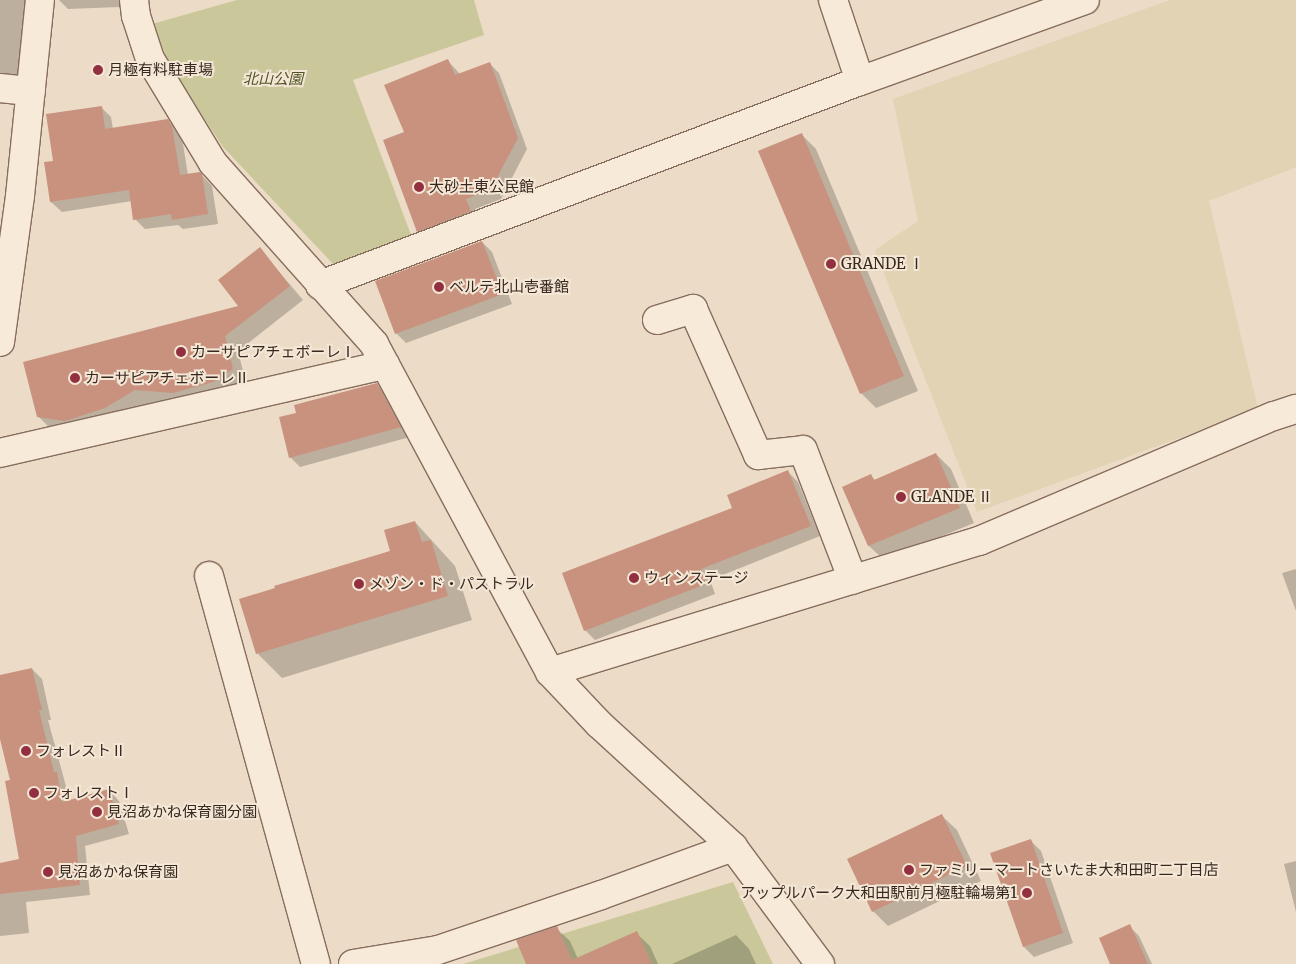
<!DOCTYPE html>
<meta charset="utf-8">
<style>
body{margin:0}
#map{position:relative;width:1296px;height:964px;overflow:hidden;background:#ecdbc6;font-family:Merriweather,"Noto Sans JP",serif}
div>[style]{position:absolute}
.farmland>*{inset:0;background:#e1d3b4}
.green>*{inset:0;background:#cac89b}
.shadow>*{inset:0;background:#0003}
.building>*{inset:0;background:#c8927e}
.roads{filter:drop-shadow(1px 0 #876d5d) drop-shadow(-1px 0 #876d5d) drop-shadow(0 1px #876d5d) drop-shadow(0 -1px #876d5d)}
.minor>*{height:28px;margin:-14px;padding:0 14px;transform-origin:14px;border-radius:14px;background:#f7ead9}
.dots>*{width:14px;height:14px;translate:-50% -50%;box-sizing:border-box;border:2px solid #f4e7d6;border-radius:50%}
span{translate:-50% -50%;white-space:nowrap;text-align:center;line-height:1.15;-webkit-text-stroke:4px #f4e7d6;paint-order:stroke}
.poi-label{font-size:15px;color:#382820}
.left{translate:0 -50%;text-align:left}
.right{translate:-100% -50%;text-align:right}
.park-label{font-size:15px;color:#4f5327;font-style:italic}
</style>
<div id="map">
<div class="farmland">
<i style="clip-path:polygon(1170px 0,1296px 0,1296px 167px,1209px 201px,1258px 409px,977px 512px,875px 250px,918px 221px,893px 99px)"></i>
</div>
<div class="green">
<i style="clip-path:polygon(237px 0,474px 0,484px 35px,353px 80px,411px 235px,335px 266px,223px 147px,171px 68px,152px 24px)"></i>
<i style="clip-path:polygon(733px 882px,773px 964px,463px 964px)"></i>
</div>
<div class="shadow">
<i style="clip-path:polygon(0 0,41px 0,28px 83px,0 79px)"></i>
<i style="clip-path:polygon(59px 0,120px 0,120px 7px,68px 9px)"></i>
<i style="clip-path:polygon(448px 61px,460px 74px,489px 63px,499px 73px,527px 149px,501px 199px,475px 209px,480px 222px,428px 241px,418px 231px,405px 133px)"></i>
<i style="clip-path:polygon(101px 107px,111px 117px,113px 129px,167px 120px,178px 130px,182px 138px,188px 175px,200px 173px,212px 186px,218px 224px,183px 229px,178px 225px,145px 229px,135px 219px,132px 201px,62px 212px,51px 202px,55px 162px)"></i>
<i style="clip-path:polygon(801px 134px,816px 149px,918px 391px,876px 408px,861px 393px)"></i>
<i style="clip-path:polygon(482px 242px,492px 252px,512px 304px,406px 343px,396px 333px)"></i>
<i style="clip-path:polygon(260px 249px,303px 300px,238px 351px,246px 383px,187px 406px,149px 403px,119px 422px,52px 430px,38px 416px,240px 307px)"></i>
<i style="clip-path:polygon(377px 384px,387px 395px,410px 437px,300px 467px,290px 457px,297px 414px)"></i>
<i style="clip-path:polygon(936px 454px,951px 469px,974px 523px,884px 560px,869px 546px,844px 488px,871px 476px,875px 480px)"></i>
<i style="clip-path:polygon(788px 472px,798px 482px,820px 536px,710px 580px,715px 594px,595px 640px,585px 630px,733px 509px)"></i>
<i style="clip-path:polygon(415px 522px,455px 566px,472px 620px,282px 678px,257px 653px,276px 589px,391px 551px)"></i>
<i style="clip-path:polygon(1296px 569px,1296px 611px,1282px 573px)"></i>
<i style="clip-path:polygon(32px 669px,42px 679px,51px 720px,48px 720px,70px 801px,109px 790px,119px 801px,129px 834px,85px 846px,90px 895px,26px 902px,29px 933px,0 936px,0 864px,20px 860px,11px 781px,0 728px,0 676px)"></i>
<i style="clip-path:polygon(942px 816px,957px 830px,981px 881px,888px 926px,873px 911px)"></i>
<i style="clip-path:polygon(1030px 840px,1041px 851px,1073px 943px,1034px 957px,1024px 947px)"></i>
<i style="clip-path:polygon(1296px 861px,1296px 912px,1284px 864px)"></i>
<i style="clip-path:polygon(1129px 926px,1139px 936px,1152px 964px,1112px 964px)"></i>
<i style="clip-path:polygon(556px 928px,570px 941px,578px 959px,636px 933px,650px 946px,658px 964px,528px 964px)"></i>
<i style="clip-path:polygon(736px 935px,749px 949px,756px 964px,672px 964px)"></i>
</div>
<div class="building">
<i style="clip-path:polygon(448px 59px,455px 75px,490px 62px,518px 138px,491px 189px,466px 199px,471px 211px,417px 232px,383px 140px,404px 132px,384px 85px)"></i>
<i style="clip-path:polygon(102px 106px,105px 129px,168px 119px,172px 126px,180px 175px,200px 172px,202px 174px,208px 214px,172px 220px,171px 214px,133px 220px,129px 190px,50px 202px,44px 162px,53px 161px,46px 114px)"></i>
<i style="clip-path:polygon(802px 133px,904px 376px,860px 394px,758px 151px)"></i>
<i style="clip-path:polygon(482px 241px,503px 294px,395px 334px,375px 281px)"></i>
<i style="clip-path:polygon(260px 247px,290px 286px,225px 336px,233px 369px,213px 382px,173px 393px,135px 390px,105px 408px,65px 421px,37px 417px,23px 362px,238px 306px,218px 280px)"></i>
<i style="clip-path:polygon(377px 383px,401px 427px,289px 458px,279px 417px,296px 413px,294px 405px)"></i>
<i style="clip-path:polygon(936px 453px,960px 508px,868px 546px,842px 487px,871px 474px,874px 480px)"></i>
<i style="clip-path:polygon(788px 470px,811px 526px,701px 569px,706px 584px,584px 631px,562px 573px,732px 508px,727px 495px)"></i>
<i style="clip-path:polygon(415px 521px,422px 542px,431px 540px,448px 596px,256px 654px,239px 599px,275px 588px,274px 586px,390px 551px,384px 530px)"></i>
<i style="clip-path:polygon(32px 668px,42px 710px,39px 710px,54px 772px,57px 772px,62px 802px,109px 789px,119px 824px,76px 836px,80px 885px,0 894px,0 863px,19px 859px,5px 781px,10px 780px,0 739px,0 675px)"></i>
<i style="clip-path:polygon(942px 814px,967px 866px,872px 912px,847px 859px)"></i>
<i style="clip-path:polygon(1031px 839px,1063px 933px,1023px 947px,990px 853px)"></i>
<i style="clip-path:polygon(1130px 924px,1148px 964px,1110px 964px,1099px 938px)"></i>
<i style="clip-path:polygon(557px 926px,572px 960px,637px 931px,652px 964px,526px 964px,516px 940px)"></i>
</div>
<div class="roads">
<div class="minor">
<i style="left:134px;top:0;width:16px;rotate:83deg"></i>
<i style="left:136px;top:16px;width:45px;rotate:72deg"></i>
<i style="left:150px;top:59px;width:122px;rotate:58.8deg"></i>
<i style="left:213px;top:163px;width:242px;rotate:48.3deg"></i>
<i style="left:374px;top:344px;width:372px;rotate:61.8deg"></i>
<i style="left:550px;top:672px;width:71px;rotate:46.7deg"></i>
<i style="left:599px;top:724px;width:182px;rotate:42.5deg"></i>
<i style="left:733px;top:847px;width:146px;rotate:53.4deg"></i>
<i style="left:833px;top:0;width:85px;rotate:71.6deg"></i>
<i style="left:0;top:88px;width:31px;rotate:6deg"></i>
<i style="left:320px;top:285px;width:577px;rotate:-20.7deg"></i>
<i style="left:860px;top:81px;width:239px;rotate:-19.8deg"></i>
<i style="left:657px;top:320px;width:38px;rotate:-17deg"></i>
<i style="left:693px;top:309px;width:160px;rotate:66deg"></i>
<i style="left:758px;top:455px;width:45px;rotate:-6.3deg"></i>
<i style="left:803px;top:450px;width:139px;rotate:69deg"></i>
<i style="left:0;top:342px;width:147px;rotate:-82.2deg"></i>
<i style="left:20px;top:196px;width:197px;rotate:-84.2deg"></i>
<i style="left:0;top:453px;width:395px;rotate:-12.9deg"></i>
<i style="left:209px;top:576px;width:402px;rotate:74.6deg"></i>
<i style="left:550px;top:672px;width:449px;rotate:-17deg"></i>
<i style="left:979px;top:541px;width:320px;rotate:-23deg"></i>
<i style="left:1274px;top:416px;width:23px;rotate:-18deg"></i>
<i style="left:353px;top:964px;width:86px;rotate:-9.4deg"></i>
<i style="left:438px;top:950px;width:172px;rotate:-18.6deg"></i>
<i style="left:601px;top:895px;width:140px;rotate:-20deg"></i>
</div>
</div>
<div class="dots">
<i style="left:98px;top:70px;background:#933040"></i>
<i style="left:419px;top:187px;background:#933040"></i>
<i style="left:831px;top:264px;background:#933040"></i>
<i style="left:439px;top:287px;background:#933040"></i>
<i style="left:181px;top:352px;background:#933040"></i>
<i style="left:75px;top:378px;background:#933040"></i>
<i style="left:901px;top:497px;background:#933040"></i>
<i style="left:634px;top:578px;background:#933040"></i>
<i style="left:359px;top:584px;background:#933040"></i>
<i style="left:26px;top:751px;background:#933040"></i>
<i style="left:34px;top:793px;background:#933040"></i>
<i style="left:97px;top:812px;background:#933040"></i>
<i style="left:909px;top:870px;background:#933040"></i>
<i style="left:48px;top:872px;background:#933040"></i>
<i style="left:1027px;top:893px;background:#933040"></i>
</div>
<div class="poi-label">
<span class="left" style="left:108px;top:70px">月極有料駐車場</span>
<span class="left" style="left:429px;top:187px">大砂土東公民館</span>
<span class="left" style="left:841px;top:264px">GRANDE Ⅰ</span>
<span class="left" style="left:449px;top:287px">ベルテ北山壱番館</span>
<span class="left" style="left:191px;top:352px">カーサピアチェボーレⅠ</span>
<span class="left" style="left:85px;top:378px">カーサピアチェボーレⅡ</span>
<span class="left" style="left:911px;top:497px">GLANDE Ⅱ</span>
<span class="left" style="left:644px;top:578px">ウィンステージ</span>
<span class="left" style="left:369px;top:584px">メゾン・ド・パストラル</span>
<span class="left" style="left:36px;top:751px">フォレストⅡ</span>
<span class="left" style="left:44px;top:793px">フォレストⅠ</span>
<span class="left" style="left:107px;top:812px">見沼あかね保育園分園</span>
<span class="left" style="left:919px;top:870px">ファミリーマートさいたま大和田町二丁目店</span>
<span class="left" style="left:58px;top:872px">見沼あかね保育園</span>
<span class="right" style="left:1017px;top:893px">アップルパーク大和田駅前月極駐輪場第1</span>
</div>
<div class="park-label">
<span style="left:273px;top:79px">北山公園</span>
</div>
</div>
